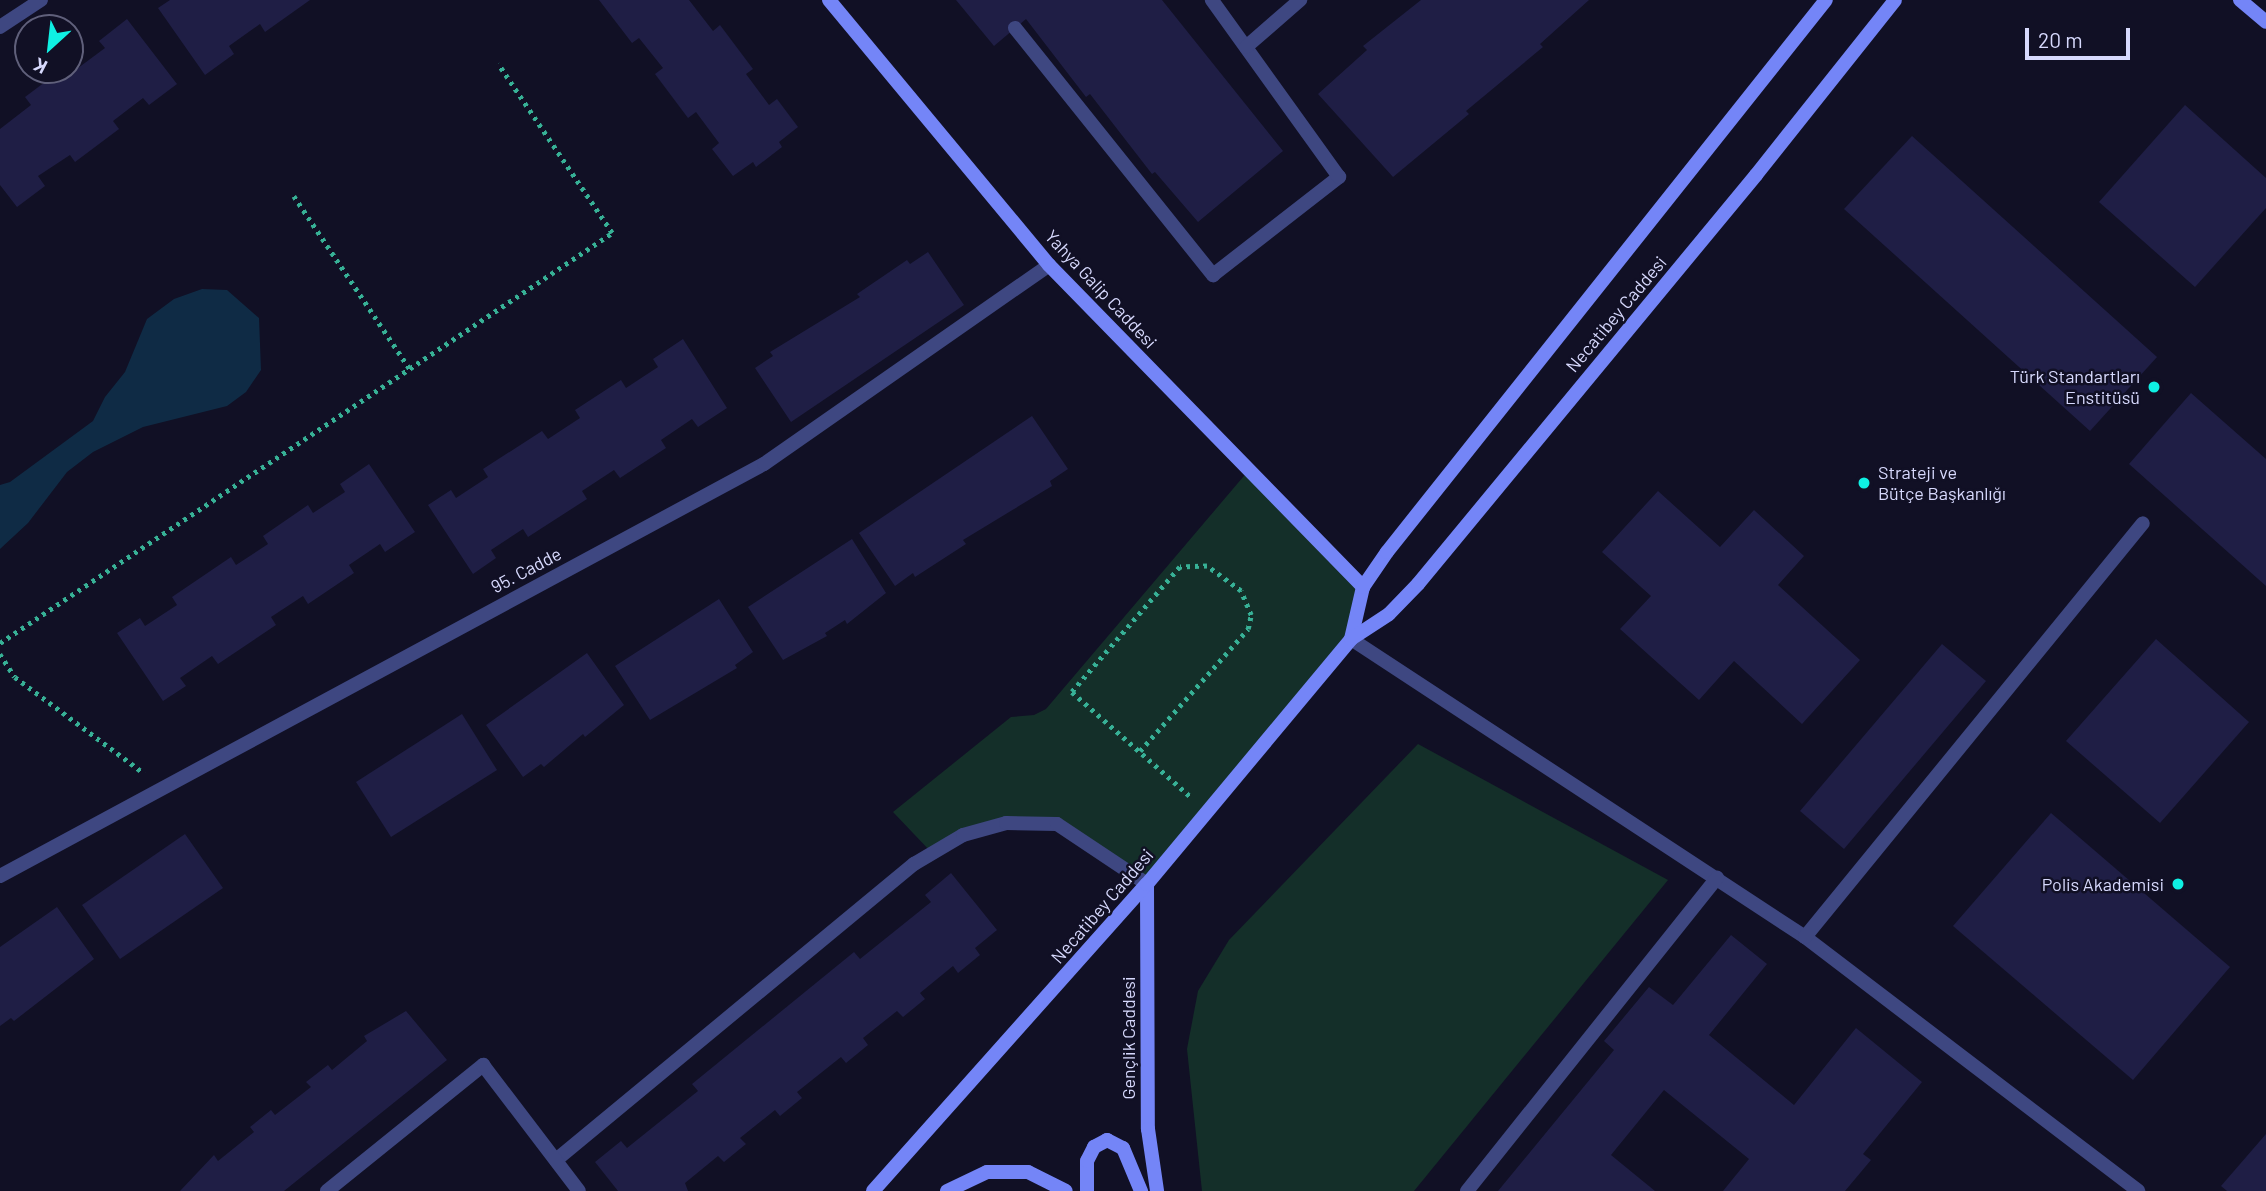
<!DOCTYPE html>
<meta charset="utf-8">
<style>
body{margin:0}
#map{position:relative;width:2266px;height:1191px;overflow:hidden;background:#111025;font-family:Barlow,sans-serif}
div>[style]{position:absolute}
.green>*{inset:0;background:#142f29}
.water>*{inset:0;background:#0f2b45}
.building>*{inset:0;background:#1f1e45}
.path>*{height:4.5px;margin-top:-2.25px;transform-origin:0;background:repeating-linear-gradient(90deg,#37b196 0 3.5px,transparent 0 8.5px)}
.lane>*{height:14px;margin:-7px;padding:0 7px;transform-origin:7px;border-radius:7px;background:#3e4781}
.street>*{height:14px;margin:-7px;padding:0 7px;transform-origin:7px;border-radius:7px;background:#3e4781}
.secondary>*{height:14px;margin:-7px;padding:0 7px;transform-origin:7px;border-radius:7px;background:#7485f7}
.dots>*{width:19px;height:19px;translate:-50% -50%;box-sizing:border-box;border:4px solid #111025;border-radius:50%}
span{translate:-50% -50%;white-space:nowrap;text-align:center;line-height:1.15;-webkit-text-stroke:5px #111025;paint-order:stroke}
.street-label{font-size:18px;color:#d7d9fd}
.poi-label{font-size:18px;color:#d7d9fd}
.right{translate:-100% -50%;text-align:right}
.left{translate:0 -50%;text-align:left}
.north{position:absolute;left:14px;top:14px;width:70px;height:70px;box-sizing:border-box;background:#111025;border:2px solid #60607b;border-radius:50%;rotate:207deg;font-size:19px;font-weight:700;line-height:28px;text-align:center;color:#d7d9fd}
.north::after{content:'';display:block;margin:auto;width:24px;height:32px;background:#0ff0e3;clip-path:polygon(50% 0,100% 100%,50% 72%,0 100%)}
.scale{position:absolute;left:2025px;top:28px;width:105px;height:32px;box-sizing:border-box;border:4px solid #d7d9fd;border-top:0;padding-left:9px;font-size:21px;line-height:24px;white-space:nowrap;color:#d7d9fd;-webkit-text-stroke:5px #111025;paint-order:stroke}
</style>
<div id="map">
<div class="green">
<i style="clip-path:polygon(1249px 470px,1363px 587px,1351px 639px,1147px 884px,1057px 824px,1006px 823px,932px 853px,893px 812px,1011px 717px,1034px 715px,1046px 709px)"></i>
<i style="clip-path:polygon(1418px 744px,1668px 880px,1414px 1191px,1202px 1191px,1187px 1049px,1198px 991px,1229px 940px)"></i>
</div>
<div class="water">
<i style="clip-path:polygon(202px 289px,227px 290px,259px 318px,261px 370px,246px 392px,227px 406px,143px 427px,93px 452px,67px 472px,28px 523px,0 549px,0 485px,10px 482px,93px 421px,105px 397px,125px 372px,147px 319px,174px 299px)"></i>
</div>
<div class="building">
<i style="clip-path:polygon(170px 0,310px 0,265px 32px,260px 24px,229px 46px,234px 54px,205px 75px,158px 8px)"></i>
<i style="clip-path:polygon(599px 0,689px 0,713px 31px,720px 25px,753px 69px,746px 74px,769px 105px,777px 99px,798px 127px,779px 142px,782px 147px,756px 167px,753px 162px,733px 176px,712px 149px,719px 143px,696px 112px,688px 118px,655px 74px,663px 68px,639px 38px,632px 43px)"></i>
<i style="clip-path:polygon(956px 0,1162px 0,1283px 151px,1198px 222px,1155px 172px,1152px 174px,1090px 94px,1086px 97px,1026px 19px,994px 46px)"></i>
<i style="clip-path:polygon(1421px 0,1589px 0,1540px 44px,1543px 47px,1466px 111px,1469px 114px,1393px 177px,1318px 94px,1367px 50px,1363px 46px)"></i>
<i style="clip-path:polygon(127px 19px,177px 84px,149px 105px,143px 98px,113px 121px,119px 129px,75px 162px,70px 155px,38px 176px,45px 186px,17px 207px,0 185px,0 129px,31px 105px,25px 97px,61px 70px,70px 70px,70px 65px,74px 71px,105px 48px,99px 41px)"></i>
<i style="clip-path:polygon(2185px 105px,2266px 178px,2266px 208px,2195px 287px,2099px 202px)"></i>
<i style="clip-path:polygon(1912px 136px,2157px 357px,2090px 431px,1844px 209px)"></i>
<i style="clip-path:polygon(928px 252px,964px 305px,791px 422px,755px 368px,773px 356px,770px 352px,860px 297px,857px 294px,907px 260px,910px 264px)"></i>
<i style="clip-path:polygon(683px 339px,727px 408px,698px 427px,692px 419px,661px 440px,666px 448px,620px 478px,614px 470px,582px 491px,587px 499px,528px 537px,523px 529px,491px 550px,496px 558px,473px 574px,428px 505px,451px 490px,456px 498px,488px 477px,483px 469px,542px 431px,548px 439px,580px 418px,575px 410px,621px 380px,626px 388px,658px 367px,653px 359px)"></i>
<i style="clip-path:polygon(2191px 393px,2266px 459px,2266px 586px,2129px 464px)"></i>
<i style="clip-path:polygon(1032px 416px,1068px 469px,1050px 481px,1052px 486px,963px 540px,966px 544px,915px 577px,913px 573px,895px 586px,859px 533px)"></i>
<i style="clip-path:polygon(369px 464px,415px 532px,385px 552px,380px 544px,349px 565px,354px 573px,308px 604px,303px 596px,271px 617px,276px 625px,218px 664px,212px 656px,180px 678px,186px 686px,163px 701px,117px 633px,140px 618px,145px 626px,177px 605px,172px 597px,231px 557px,236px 565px,268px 544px,263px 536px,308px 505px,313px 513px,345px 492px,340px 484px)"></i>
<i style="clip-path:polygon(1658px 491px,1720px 547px,1754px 510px,1804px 556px,1778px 585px,1860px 660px,1802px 724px,1734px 661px,1699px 700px,1620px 629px,1651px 596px,1602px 552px)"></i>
<i style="clip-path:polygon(852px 539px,886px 593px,847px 624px,845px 620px,825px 633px,827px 636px,783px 660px,748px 607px)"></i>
<i style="clip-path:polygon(719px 599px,753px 652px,735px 665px,737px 668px,650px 720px,615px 666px)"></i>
<i style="clip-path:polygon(2156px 639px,2249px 722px,2160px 823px,2066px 741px)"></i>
<i style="clip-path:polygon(1942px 644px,1986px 681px,1844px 849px,1800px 811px)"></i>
<i style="clip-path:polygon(587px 653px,624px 705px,585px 737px,583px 734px,544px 767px,541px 764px,523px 777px,486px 725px)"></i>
<i style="clip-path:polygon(462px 714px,497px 770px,391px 837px,356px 782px)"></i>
<i style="clip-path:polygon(2051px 813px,2230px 967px,2133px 1080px,1953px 926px)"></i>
<i style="clip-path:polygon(185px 834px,223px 888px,120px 959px,82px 905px)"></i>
<i style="clip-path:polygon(951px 873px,997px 930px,975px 948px,980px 955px,958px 973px,953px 966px,920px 993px,925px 999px,903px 1017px,897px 1011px,863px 1038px,868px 1045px,846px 1063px,841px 1057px,797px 1092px,802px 1098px,780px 1116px,775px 1110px,740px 1138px,746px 1144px,724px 1162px,718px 1156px,685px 1183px,688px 1191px,618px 1191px,595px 1162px,621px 1141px,627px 1148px,698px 1091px,692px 1084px,854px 952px,860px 959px,931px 902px,925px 895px)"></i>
<i style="clip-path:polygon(57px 907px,94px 959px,14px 1021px,11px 1018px,0 1026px,0 947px)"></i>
<i style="clip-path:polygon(1731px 935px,1767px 964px,1709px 1035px,1794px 1105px,1856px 1028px,1922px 1082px,1863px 1154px,1871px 1160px,1845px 1191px,1723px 1191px,1749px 1159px,1664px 1090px,1611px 1155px,1655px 1191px,1498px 1191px,1614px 1050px,1604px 1041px,1649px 987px,1673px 1005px)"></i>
<i style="clip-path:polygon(406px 1011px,447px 1060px,284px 1191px,180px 1191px,214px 1155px,218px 1161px,254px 1132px,250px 1127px,271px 1110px,275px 1115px,311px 1087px,306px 1082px,328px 1065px,332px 1070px,367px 1041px,364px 1036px)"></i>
<i style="clip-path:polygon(2266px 1134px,2266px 1191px,2227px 1191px,2221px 1186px)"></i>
</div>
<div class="path">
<i style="left:294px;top:196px;width:208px;rotate:56.2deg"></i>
<i style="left:0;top:643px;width:737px;rotate:-33.82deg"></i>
<i style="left:612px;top:233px;width:204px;rotate:-124deg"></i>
<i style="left:0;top:654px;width:27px;rotate:57deg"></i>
<i style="left:15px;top:677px;width:161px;rotate:36.7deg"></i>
<i style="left:1140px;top:751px;width:163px;rotate:-48.5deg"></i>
<i style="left:1248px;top:629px;width:14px;rotate:-78deg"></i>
<i style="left:1251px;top:615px;width:26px;rotate:-113deg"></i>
<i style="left:1241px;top:591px;width:42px;rotate:-143.7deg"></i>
<i style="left:1207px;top:566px;width:27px;rotate:178deg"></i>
<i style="left:1180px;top:567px;width:165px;rotate:130.8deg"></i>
<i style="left:1072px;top:692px;width:157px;rotate:41.4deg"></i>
</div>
<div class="lane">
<i style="left:1015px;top:28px;width:317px;rotate:51.3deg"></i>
<i style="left:1213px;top:275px;width:160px;rotate:-37.9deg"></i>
<i style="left:1339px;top:177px;width:218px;rotate:-125.7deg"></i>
<i style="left:1246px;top:47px;width:72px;rotate:-41deg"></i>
<i style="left:556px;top:1160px;width:465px;rotate:-39.6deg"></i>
<i style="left:914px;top:864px;width:57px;rotate:-30.6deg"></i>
<i style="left:963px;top:835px;width:45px;rotate:-15.6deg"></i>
<i style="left:1006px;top:823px;width:51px;rotate:1.1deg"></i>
<i style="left:1057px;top:824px;width:108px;rotate:33.7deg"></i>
<i style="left:327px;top:1191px;width:201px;rotate:-38.9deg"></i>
<i style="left:483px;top:1065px;width:158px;rotate:52.7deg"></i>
</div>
<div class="street">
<i style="left:0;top:27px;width:49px;rotate:-33.4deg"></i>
<i style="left:1351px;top:639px;width:543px;rotate:33.28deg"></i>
<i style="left:1805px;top:937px;width:419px;rotate:37.3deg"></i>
<i style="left:0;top:876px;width:868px;rotate:-28.34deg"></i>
<i style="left:764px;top:464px;width:348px;rotate:-34.9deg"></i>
<i style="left:1805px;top:937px;width:534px;rotate:-50.77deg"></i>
<i style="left:1467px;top:1191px;width:401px;rotate:-51.4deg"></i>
</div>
<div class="secondary">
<i style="left:829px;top:0;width:344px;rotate:50.3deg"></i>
<i style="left:1049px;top:265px;width:450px;rotate:45.7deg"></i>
<i style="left:2240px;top:0;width:34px;rotate:40deg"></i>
<i style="left:1351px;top:639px;width:53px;rotate:-77deg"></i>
<i style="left:1363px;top:587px;width:42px;rotate:-55.6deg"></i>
<i style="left:1387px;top:552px;width:705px;rotate:-51.51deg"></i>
<i style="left:1147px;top:884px;width:245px;rotate:89.8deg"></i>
<i style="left:1148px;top:1129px;width:63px;rotate:81.7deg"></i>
<i style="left:873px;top:1191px;width:411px;rotate:-48.3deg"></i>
<i style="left:1147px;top:884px;width:319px;rotate:-50.2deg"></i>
<i style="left:1351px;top:639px;width:45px;rotate:-33.3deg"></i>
<i style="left:1389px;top:614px;width:42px;rotate:-46deg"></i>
<i style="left:1418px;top:584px;width:531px;rotate:-50.43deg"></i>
<i style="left:1756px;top:175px;width:223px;rotate:-51.5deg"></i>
<i style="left:947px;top:1191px;width:44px;rotate:-25.4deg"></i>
<i style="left:987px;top:1172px;width:41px"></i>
<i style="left:1028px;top:1172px;width:42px;rotate:26.6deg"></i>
<i style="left:1087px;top:1191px;width:30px;rotate:-90deg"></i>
<i style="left:1087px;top:1161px;width:16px;rotate:-63deg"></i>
<i style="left:1094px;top:1147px;width:15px;rotate:-28deg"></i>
<i style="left:1107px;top:1140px;width:18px;rotate:27deg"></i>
<i style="left:1123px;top:1148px;width:47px;rotate:67.3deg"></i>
</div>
<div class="dots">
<i style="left:2154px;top:387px;background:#0ff0e3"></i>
<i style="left:1864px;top:483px;background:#0ff0e3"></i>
<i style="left:2178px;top:884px;background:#0ff0e3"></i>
</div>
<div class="street-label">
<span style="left:1101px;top:289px;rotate:47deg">Yahya Galip Caddesi</span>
<span style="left:1616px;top:314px;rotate:-50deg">Necatibey Caddesi</span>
<span style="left:526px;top:570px;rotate:-28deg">95. Cadde</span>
<span style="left:1102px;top:906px;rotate:-49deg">Necatibey Caddesi</span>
<span style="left:1128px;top:1038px;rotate:-90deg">Gençlik Caddesi</span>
</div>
<div class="poi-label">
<span class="right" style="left:2140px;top:387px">Türk Standartları<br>Enstitüsü</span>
<span class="left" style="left:1878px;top:483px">Strateji ve<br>Bütçe Başkanlığı</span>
<span class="right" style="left:2164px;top:884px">Polis Akademisi</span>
</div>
<div class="north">K</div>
<div class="scale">20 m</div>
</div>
